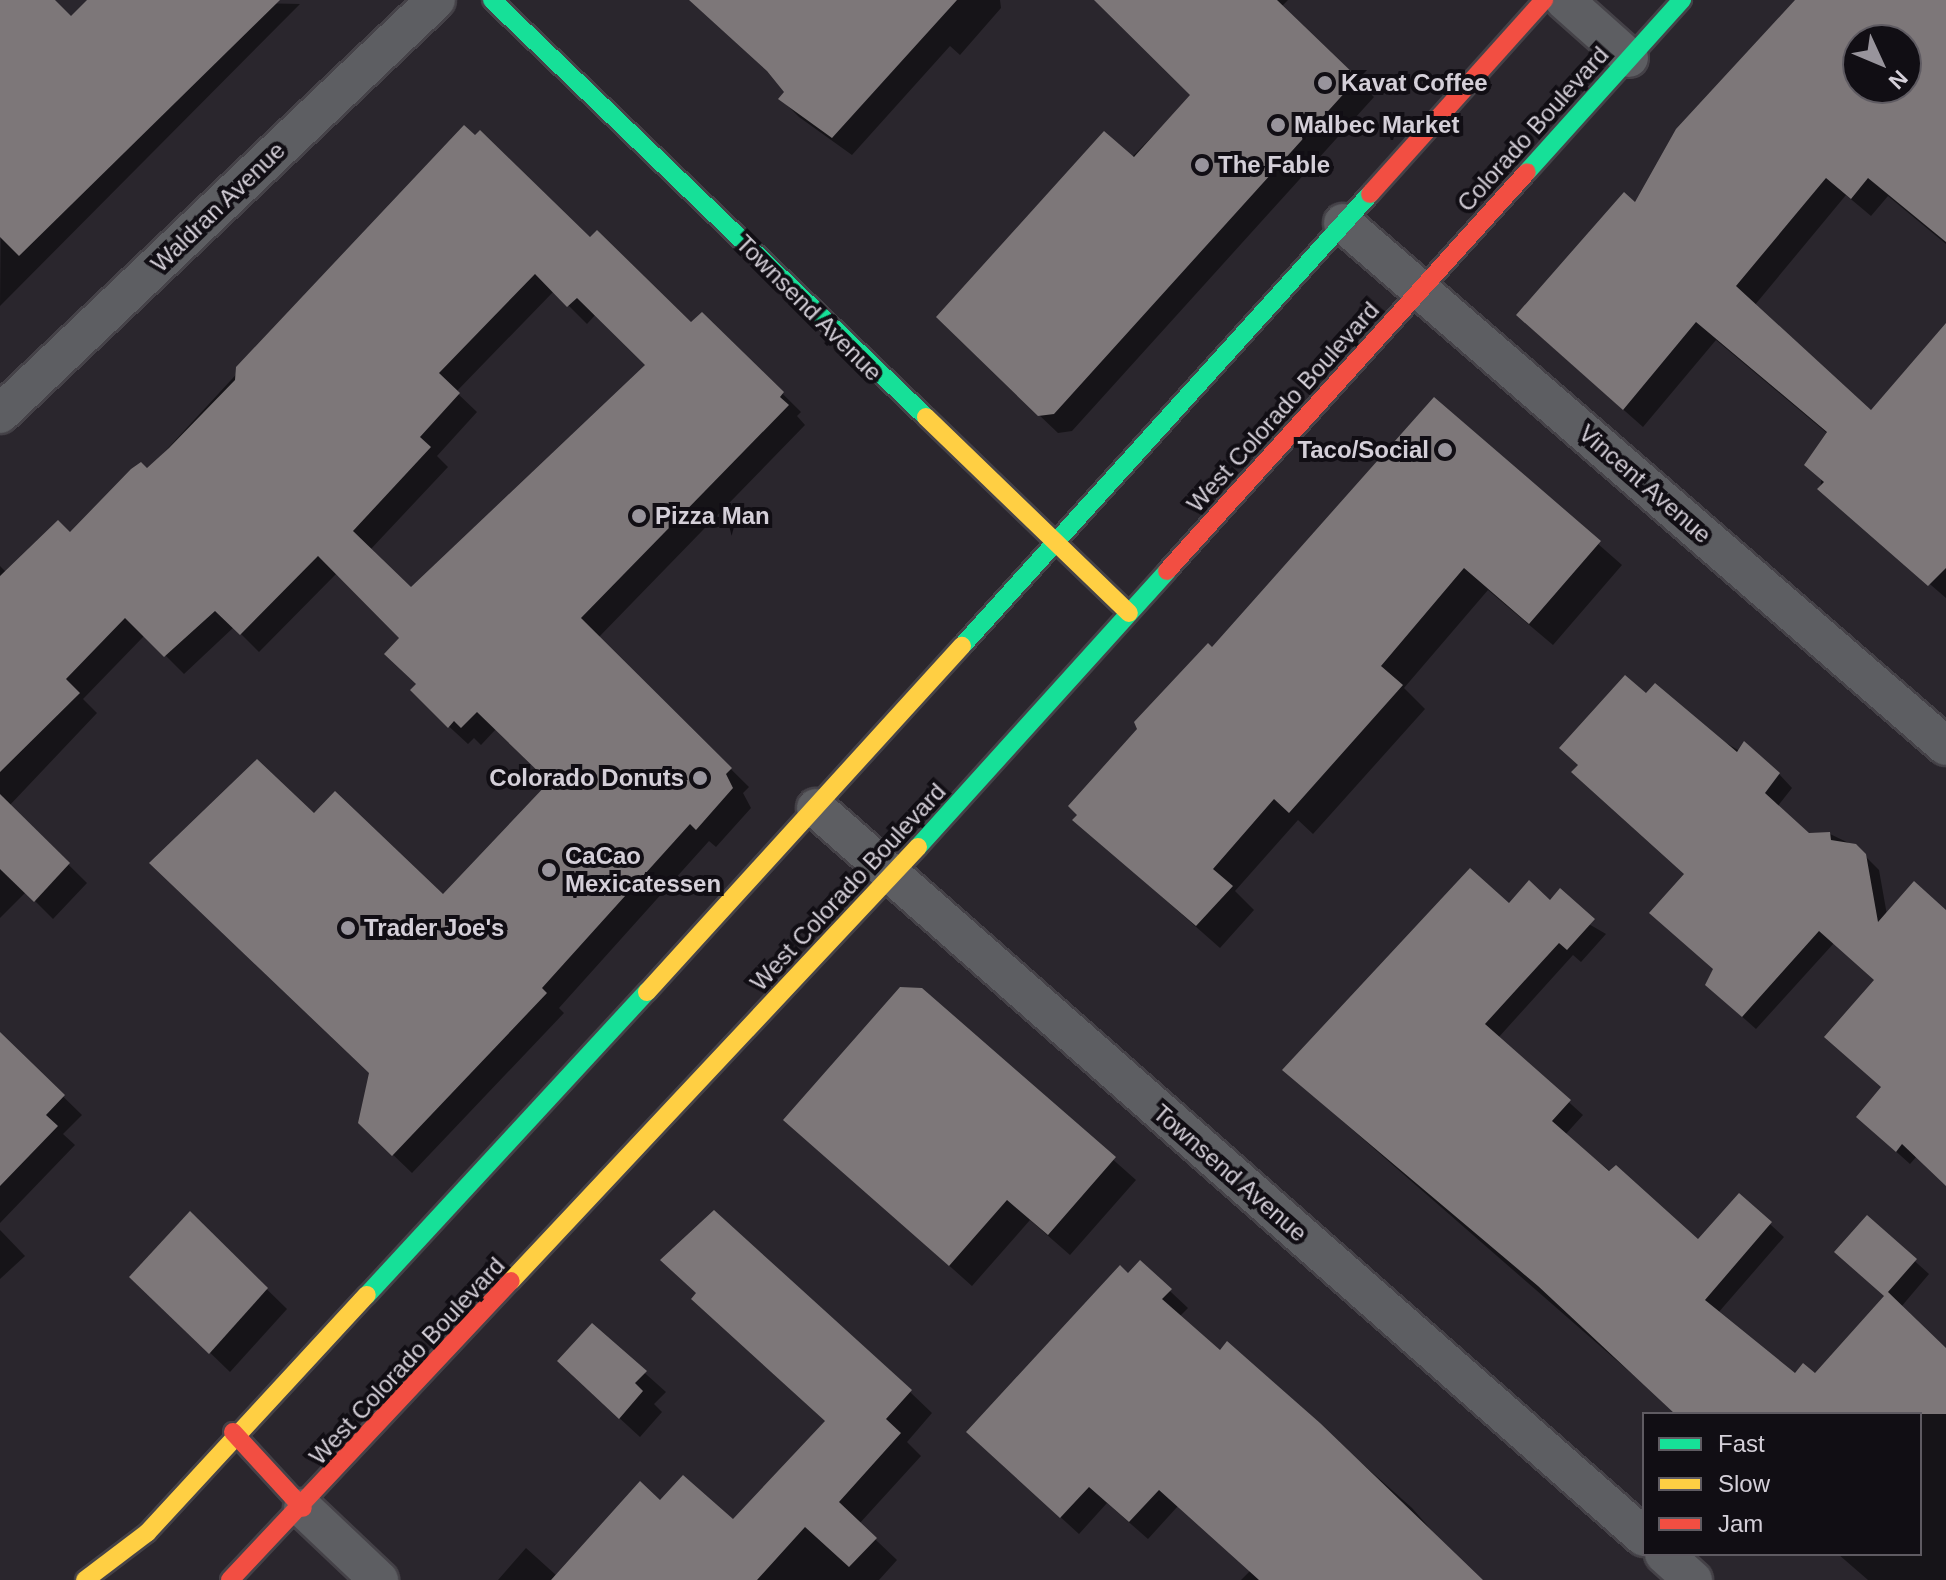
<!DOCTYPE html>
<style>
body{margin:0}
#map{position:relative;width:1946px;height:1580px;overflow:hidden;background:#2a262d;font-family:Arial,sans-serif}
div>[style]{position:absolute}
.shadow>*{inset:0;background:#0007}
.building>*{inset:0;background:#7d7779}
.roads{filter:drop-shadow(2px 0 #454248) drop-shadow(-2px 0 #454248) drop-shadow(0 2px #454248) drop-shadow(0 -2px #454248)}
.street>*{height:38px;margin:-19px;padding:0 19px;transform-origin:19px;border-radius:19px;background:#5d5e62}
.fast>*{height:18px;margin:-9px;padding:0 9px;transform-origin:9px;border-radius:9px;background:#16e098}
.slow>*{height:18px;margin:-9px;padding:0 9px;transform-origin:9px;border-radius:9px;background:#ffcf43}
.jam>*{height:18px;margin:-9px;padding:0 9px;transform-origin:9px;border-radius:9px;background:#f24e42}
.dots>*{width:22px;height:22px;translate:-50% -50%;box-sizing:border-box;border:4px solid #110e14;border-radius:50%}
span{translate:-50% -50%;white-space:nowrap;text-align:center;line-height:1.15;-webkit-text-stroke:8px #110e14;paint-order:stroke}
.poi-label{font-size:24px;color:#d4cfd8;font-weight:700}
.left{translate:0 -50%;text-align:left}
.right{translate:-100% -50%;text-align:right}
.street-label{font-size:24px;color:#d4cfd8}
.legend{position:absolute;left:1642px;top:1412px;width:280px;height:144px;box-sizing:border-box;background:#110e14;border:2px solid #5f5b62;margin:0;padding:10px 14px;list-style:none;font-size:24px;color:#d4cfd8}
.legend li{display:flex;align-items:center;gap:16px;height:40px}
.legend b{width:40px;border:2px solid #5f5b62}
.north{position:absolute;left:1842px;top:24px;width:80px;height:80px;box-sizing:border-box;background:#110e14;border:2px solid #5f5b62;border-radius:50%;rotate:134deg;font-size:22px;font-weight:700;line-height:32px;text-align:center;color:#d4cfd8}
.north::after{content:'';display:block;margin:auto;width:28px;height:36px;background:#98949c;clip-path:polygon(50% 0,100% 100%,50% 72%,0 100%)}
</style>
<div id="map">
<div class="shadow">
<i style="clip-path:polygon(3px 0,52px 0,71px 18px,90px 0,300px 4px,0 306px)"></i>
<i style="clip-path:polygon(692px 0,1000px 0,1001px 8px,960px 55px,950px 46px,852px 155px,799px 117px,781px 99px,787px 92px,773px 75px)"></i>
<i style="clip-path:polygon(1115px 0,1288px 0,1281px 7px,1374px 97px,1072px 431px,1058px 433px,956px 336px,1193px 95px)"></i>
<i style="clip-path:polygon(evenodd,1796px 0,1946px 0,1946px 244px,1888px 196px,1871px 216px,1846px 195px,1754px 306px,1871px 413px,1946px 326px,1946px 598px,1820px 489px,1828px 434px,1716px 340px,1643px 427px,1538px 334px,1796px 0,1858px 40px,1906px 40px,1906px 88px,1858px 88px,1858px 40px)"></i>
<i style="clip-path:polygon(evenodd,464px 128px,691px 325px,702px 314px,801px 412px,797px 416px,805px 425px,598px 638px,749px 787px,743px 793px,751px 808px,716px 847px,709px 841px,559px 1008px,564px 1013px,412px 1173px,360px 1123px,371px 1073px,314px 816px,443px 896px,551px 782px,496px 729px,481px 745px,474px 738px,468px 744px,430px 709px,402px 638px,337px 573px,259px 652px,234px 627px,184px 674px,145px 635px,83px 699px,97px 713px,9px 806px,87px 883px,53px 919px,26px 892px,0 918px,0 566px,7px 573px,70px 535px,147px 471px,464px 128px,554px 291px,587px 324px,596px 314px,648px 365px,411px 590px,370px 550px,448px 467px,437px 456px,477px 412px,456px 392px,554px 291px)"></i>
<i style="clip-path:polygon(1434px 400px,1622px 565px,1553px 645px,1488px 590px,1404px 688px,1425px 709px,1313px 834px,1298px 820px,1235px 891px,1254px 910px,1220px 948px,1075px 820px,1213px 650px)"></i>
<i style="clip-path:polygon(1646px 696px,1779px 774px,1792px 788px,1777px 807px,1808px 835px,1830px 834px,1855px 846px,1879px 870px,1887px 915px,1946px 936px,1946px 1184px,1917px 1156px,1910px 1164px,1872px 1130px,1883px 1088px,1877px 981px,1834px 943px,1756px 1029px,1721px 998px)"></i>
<i style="clip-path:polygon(1551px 902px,1606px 934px,1581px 962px,1573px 955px,1498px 1038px,1583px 1115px,1565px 1135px,1699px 1242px,1739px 1196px,1784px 1237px,1718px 1313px,1795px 1376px,1815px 1376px,1886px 1296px,1867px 1218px,1929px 1274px,1901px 1307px,1946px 1350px,1946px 1580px,1868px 1580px,1838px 1554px,1920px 1554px,1920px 1414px,1678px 1414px,1284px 1070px,1509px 906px)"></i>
<i style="clip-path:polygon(922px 990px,1136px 1180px,1070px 1255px,1030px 1220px,972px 1286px,786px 1120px)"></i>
<i style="clip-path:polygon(0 1035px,82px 1115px,63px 1134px,75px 1145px,0 1223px)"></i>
<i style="clip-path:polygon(190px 1214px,287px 1309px,230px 1372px,132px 1277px)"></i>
<i style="clip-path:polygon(0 1230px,25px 1256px,0 1279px)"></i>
<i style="clip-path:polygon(1140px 1263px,1188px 1308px,1179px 1317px,1220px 1353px,1228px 1344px,1412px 1508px,1475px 1580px,1241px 1580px,1250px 1571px,1178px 1506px,1148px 1539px,1107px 1503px,1079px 1534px,986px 1449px)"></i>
<i style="clip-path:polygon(592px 1326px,666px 1392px,654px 1404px,662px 1412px,640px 1437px,579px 1381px)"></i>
<i style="clip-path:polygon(910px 1392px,932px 1413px,907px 1442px,921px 1456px,859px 1524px,897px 1560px,879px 1580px,498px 1580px,526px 1548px,557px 1576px,660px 1503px,733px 1522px)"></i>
</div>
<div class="building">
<i style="clip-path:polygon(0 0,55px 0,71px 16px,87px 0,280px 0,19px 256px,0 237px)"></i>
<i style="clip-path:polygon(689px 0,957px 0,832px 138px,778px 99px,784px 92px,767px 71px)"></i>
<i style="clip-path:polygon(1094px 0,1277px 0,1358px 78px,1054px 414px,1038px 416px,936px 317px,1104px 131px,1134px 157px,1190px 95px)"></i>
<i style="clip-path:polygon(evenodd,1795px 0,1946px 0,1946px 242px,1868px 178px,1851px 199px,1826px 178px,1736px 286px,1871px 410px,1946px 323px,1946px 568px,1928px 586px,1817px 489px,1824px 482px,1804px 465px,1827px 432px,1696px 322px,1623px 410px,1516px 315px,1624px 192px,1635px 202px,1676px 129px,1795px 0,1858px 40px,1906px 40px,1906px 88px,1858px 88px,1858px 40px)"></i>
<i style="clip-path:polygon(evenodd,464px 125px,475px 135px,480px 130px,590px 237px,597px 230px,691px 322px,702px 312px,784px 392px,780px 397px,789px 405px,581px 618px,732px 768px,726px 774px,733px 788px,696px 830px,690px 824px,542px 988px,547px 993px,392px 1156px,358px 1123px,369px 1073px,149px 863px,257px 759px,314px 813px,335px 791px,443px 894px,549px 782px,477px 712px,461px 728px,454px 721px,448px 728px,410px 690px,416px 684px,384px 654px,399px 638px,318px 556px,240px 635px,215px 611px,164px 657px,125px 618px,66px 679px,80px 693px,0 772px,0 576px,58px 520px,70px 532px,131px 469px,141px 462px,147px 468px,169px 448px,235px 380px,236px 367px,464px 125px,535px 274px,567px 307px,577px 298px,645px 365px,411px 587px,353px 531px,431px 447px,420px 437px,460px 393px,439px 373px,535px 274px)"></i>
<i style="clip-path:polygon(1434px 397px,1601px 541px,1529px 624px,1464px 568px,1381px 666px,1403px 685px,1289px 813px,1274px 799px,1213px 869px,1233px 886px,1196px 926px,1072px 820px,1077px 815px,1068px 806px,1137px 729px,1134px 722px,1208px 643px,1212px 647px)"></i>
<i style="clip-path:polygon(1625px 675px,1646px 693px,1655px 683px,1737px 752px,1744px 741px,1780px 773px,1765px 793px,1809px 833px,1830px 832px,1831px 840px,1856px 844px,1866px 854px,1878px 922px,1914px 881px,1946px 910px,1946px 1186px,1902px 1144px,1896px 1152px,1856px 1117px,1881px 1087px,1824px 1037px,1874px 980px,1819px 931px,1742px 1017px,1705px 985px,1713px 969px,1649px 913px,1684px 874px,1571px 772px,1578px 765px,1559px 748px)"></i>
<i style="clip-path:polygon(0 794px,70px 863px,34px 902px,0 869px)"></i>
<i style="clip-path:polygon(1470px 868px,1509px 903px,1529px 880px,1550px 900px,1560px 888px,1595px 919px,1567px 950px,1559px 943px,1485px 1024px,1571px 1100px,1552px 1121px,1609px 1171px,1616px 1165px,1698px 1239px,1739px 1193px,1772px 1222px,1705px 1300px,1795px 1373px,1803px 1363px,1815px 1373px,1884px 1296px,1834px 1252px,1867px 1215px,1917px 1259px,1888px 1292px,1946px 1348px,1946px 1414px,1675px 1414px,1538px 1286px,1282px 1070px)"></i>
<i style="clip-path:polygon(900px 987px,922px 988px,1116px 1157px,1048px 1235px,1007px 1200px,949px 1266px,783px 1120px)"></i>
<i style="clip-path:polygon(0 1032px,65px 1095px,46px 1115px,58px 1126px,0 1186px)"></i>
<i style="clip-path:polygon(714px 1210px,912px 1390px,886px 1419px,901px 1433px,839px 1502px,877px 1538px,849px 1567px,805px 1527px,757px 1580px,551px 1580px,640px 1481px,660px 1500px,683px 1475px,733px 1519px,825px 1421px,691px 1299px,696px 1293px,660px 1260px)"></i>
<i style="clip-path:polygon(190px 1211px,268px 1288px,209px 1354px,129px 1277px)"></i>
<i style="clip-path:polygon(1140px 1260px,1172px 1289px,1162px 1299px,1220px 1350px,1227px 1341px,1320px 1423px,1483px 1580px,1259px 1580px,1159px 1490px,1129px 1522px,1089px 1487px,1060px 1518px,966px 1432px,1120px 1265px,1128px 1273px)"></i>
<i style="clip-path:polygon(592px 1323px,647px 1371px,635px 1383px,643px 1391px,619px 1419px,557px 1361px)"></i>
</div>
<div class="roads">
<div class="street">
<i style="left:1564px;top:0;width:87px;rotate:41.7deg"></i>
<i style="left:1343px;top:223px;width:798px;rotate:40.94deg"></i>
<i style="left:0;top:414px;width:601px;rotate:-43.52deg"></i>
<i style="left:816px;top:808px;width:1103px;rotate:41.36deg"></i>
<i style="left:303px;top:1508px;width:105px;rotate:43.5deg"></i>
<i style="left:1664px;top:1554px;width:39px;rotate:42deg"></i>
</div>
<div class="fast">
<i style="left:492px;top:0;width:602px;rotate:43.86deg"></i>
<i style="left:1527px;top:172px;width:232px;rotate:-48deg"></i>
<i style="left:962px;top:646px;width:609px;rotate:-47.93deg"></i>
<i style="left:918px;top:847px;width:372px;rotate:-47.9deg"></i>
<i style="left:367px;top:1295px;width:413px;rotate:-47.3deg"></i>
</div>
<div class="slow">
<i style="left:926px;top:417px;width:282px;rotate:44deg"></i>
<i style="left:647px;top:992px;width:468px;rotate:-47.7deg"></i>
<i style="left:511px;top:1281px;width:595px;rotate:-46.84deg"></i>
<i style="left:85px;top:1580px;width:78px;rotate:-37.2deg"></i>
<i style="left:147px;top:1533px;width:324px;rotate:-47.3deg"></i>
</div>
<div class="jam">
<i style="left:1370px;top:194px;width:261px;rotate:-48.1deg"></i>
<i style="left:1167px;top:571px;width:537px;rotate:-47.94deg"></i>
<i style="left:233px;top:1432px;width:103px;rotate:47.4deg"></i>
<i style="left:230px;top:1580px;width:410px;rotate:-46.8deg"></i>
</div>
</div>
<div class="dots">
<i style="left:1325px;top:83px;background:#98949c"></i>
<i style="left:1278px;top:125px;background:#98949c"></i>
<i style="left:1202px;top:165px;background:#98949c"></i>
<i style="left:1445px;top:450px;background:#98949c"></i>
<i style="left:639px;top:516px;background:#98949c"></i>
<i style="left:700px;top:778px;background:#98949c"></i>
<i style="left:549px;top:870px;background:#98949c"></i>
<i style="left:348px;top:928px;background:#98949c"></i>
</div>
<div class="poi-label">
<span class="left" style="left:1341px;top:83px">Kavat Coffee</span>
<span class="left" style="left:1294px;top:125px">Malbec Market</span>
<span class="left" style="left:1218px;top:165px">The Fable</span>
<span class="right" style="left:1429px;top:450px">Taco/Social</span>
<span class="left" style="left:655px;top:516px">Pizza Man</span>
<span class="right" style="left:684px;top:778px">Colorado Donuts</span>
<span class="left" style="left:565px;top:870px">CaCao<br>Mexicatessen</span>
<span class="left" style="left:364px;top:928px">Trader Joe's</span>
</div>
<div class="street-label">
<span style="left:1533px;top:129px;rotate:-48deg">Colorado Boulevard</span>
<span style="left:218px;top:207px;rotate:-44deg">Waldran Avenue</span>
<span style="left:809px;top:308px;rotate:45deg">Townsend Avenue</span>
<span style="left:1283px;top:407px;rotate:-48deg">West Colorado Boulevard</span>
<span style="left:1645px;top:484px;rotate:41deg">Vincent Avenue</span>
<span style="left:848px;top:887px;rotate:-47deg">West Colorado Boulevard</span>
<span style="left:1230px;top:1173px;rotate:41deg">Townsend Avenue</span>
<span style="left:407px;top:1361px;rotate:-47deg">West Colorado Boulevard</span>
</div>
<ul class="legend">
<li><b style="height:10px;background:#16e098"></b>Fast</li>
<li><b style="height:10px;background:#ffcf43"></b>Slow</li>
<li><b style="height:10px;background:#f24e42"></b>Jam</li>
</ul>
<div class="north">N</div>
</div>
